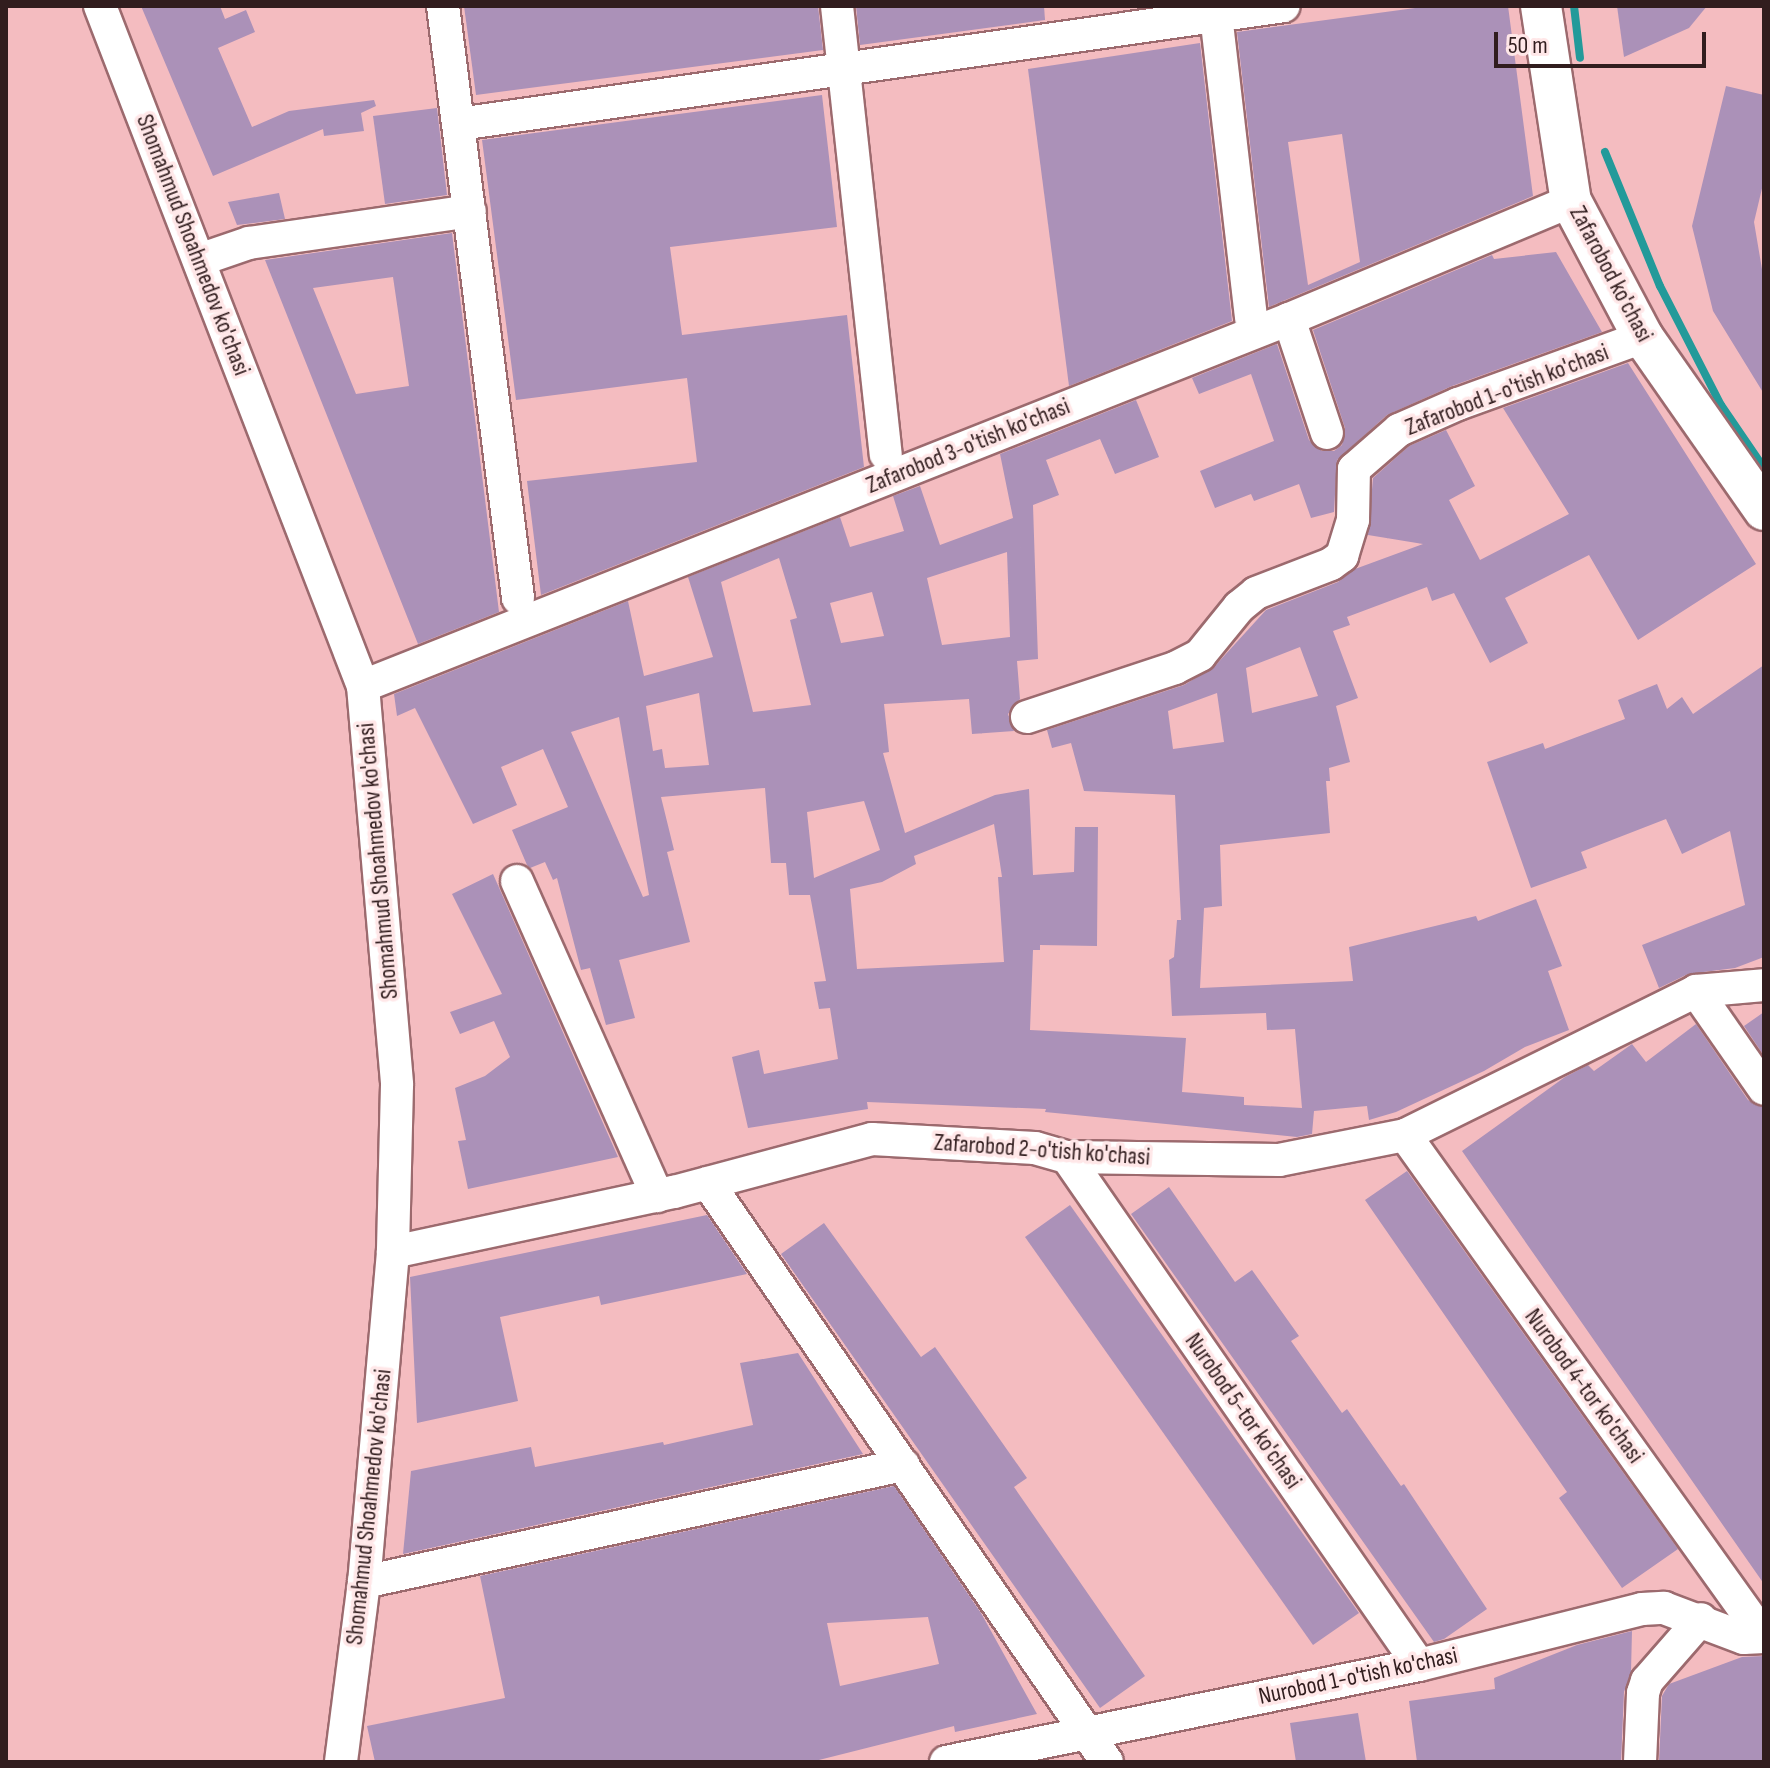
<!DOCTYPE html>
<style>
body{margin:0}
#map{position:relative;width:1770px;height:1768px;overflow:hidden;background:#f4bcc0;font-family:"Sofia Sans Condensed",sans-serif}
div>[style]{position:absolute}
.stream>*{height:8px;margin:-4px;padding:0 4px;transform-origin:4px;border-radius:4px;background:#239a9a}
.building>*{inset:0;background:#ab91b8}
.roads{filter:drop-shadow(2px 0 #9c6a6e) drop-shadow(-2px 0 #9c6a6e) drop-shadow(0 2px #9c6a6e) drop-shadow(0 -2px #9c6a6e)}
.minor>*{height:32px;margin:-16px;padding:0 16px;transform-origin:16px;border-radius:16px;background:#fff}
.tertiary>*{height:40px;margin:-20px;padding:0 20px;transform-origin:20px;border-radius:20px;background:#fff}
span{translate:-50% -50%;white-space:nowrap;text-align:center;line-height:1.15;-webkit-text-stroke:7px #ffe7e8;paint-order:stroke}
.street-label{font-size:24px;color:#311d1e}
.frame{position:absolute;inset:0;border:8px solid #311d1e;pointer-events:none}
.scale{position:absolute;left:1494px;top:32px;width:212px;height:36px;box-sizing:border-box;border:4px solid #311d1e;border-top:0;padding-left:10px;font-size:24px;line-height:28px;white-space:nowrap;color:#311d1e;-webkit-text-stroke:6px #ffe7e8;paint-order:stroke}
</style>
<div id="map">
<div class="stream">
<i style="left:1574px;top:6px;width:52px;rotate:83.4deg"></i>
<i style="left:1605px;top:152px;width:145px;rotate:67.7deg"></i>
<i style="left:1660px;top:286px;width:134px;rotate:62.9deg"></i>
<i style="left:1721px;top:405px;width:76px;rotate:55.7deg"></i>
</div>
<div class="building">
<i style="clip-path:polygon(141px 6px,220px 6px,225px 19px,246px 10px,255px 32px,218px 48px,252px 127px,289px 111px,374px 100px,376px 106px,361px 113px,364px 131px,324px 136px,323px 129px,213px 176px)"></i>
<i style="clip-path:polygon(464px 6px,818px 6px,823px 50px,476px 95px)"></i>
<i style="clip-path:polygon(856px 6px,1044px 6px,1045px 20px,860px 45px)"></i>
<i style="clip-path:polygon(evenodd,1430px 6px,1508px 6px,1533px 196px,1269px 307px,1237px 32px,1430px 6px,1342px 134px,1360px 262px,1308px 285px,1288px 142px,1342px 134px)"></i>
<i style="clip-path:polygon(1617px 6px,1707px 6px,1689px 28px,1624px 57px)"></i>
<i style="clip-path:polygon(1200px 43px,1232px 321px,1069px 386px,1028px 69px)"></i>
<i style="clip-path:polygon(1726px 86px,1764px 95px,1764px 180px,1754px 222px,1764px 281px,1764px 394px,1713px 311px,1692px 226px)"></i>
<i style="clip-path:polygon(822px 95px,837px 227px,670px 247px,682px 335px,847px 315px,864px 467px,541px 595px,527px 481px,697px 462px,687px 378px,516px 400px,482px 140px)"></i>
<i style="clip-path:polygon(437px 108px,447px 195px,385px 204px,373px 116px)"></i>
<i style="clip-path:polygon(279px 193px,285px 219px,237px 225px,228px 202px)"></i>
<i style="clip-path:polygon(evenodd,452px 233px,499px 612px,418px 644px,265px 260px,452px 233px,393px 277px,409px 386px,356px 394px,313px 288px,393px 277px)"></i>
<i style="clip-path:polygon(1556px 252px,1602px 332px,1452px 386px,1387px 415px,1337px 460px,1334px 512px,1311px 518px,1299px 484px,1254px 501px,1251px 494px,1215px 508px,1200px 471px,1274px 441px,1251px 374px,1199px 394px,1192px 378px,1277px 344px,1309px 440px,1322px 451px,1334px 451px,1342px 445px,1345px 428px,1313px 330px,1492px 255px,1494px 259px)"></i>
<i style="clip-path:polygon(evenodd,1628px 363px,1756px 564px,1638px 640px,1589px 555px,1505px 598px,1528px 643px,1490px 663px,1454px 593px,1432px 601px,1427px 587px,1347px 617px,1350px 625px,1333px 631px,1358px 698px,1336px 706px,1350px 762px,1329px 768px,1330px 781px,1326px 781px,1330px 833px,1220px 845px,1222px 906px,1204px 908px,1200px 988px,1353px 981px,1349px 947px,1476px 916px,1478px 921px,1536px 899px,1562px 966px,1548px 971px,1569px 1030px,1525px 1047px,1484px 1071px,1396px 1112px,1369px 1120px,1367px 1106px,1314px 1111px,1312px 1134px,1297px 1137px,1045px 1112px,1046px 1109px,867px 1102px,868px 1109px,748px 1128px,732px 1057px,759px 1050px,764px 1074px,838px 1059px,830px 1008px,819px 1009px,814px 982px,826px 981px,810px 895px,789px 895px,786px 863px,771px 863px,765px 788px,661px 797px,674px 850px,667px 852px,690px 942px,619px 960px,635px 1018px,606px 1025px,590px 968px,581px 970px,557px 878px,553px 880px,545px 862px,530px 868px,527px 865px,512px 830px,568px 807px,543px 749px,501px 767px,517px 805px,473px 824px,415px 708px,397px 716px,394px 694px,628px 601px,644px 676px,713px 657px,688px 577px,840px 517px,850px 547px,904px 531px,893px 496px,920px 486px,940px 545px,1013px 518px,1000px 454px,1136px 400px,1159px 457px,1115px 474px,1100px 439px,1046px 460px,1059px 495px,1033px 505px,1038px 659px,1017px 661px,1020px 699px,1008px 714px,1014px 731px,972px 734px,969px 699px,884px 704px,889px 752px,883px 753px,905px 833px,995px 795px,1029px 789px,1033px 875px,1074px 872px,1075px 827px,1098px 827px,1097px 946px,1040px 945px,1040px 950px,1033px 950px,1030px 1030px,1186px 1038px,1182px 1092px,1244px 1097px,1244px 1105px,1302px 1108px,1295px 1029px,1267px 1030px,1266px 1013px,1172px 1016px,1169px 960px,1174px 957px,1177px 920px,1181px 920px,1175px 795px,1084px 791px,1071px 743px,1052px 748px,1047px 730px,1184px 685px,1214px 667px,1266px 610px,1338px 582px,1355px 569px,1423px 544px,1368px 535px,1373px 478px,1409px 446px,1446px 430px,1475px 486px,1449px 500px,1480px 560px,1569px 514px,1503px 408px,1628px 363px,1007px 552px,1010px 637px,942px 645px,927px 578px,1007px 552px,1628px 363px,779px 558px,797px 618px,790px 620px,811px 705px,753px 712px,721px 582px,779px 558px,1628px 363px,872px 592px,884px 636px,841px 643px,830px 603px,872px 592px,1628px 363px,1300px 647px,1318px 696px,1252px 713px,1246px 668px,1300px 647px,1628px 363px,699px 693px,709px 765px,665px 768px,662px 749px,653px 751px,646px 706px,699px 693px,1628px 363px,1217px 693px,1224px 742px,1173px 749px,1168px 711px,1217px 693px,1628px 363px,619px 717px,649px 895px,643px 897px,571px 732px,619px 717px,1628px 363px,864px 801px,880px 850px,814px 878px,807px 812px,864px 801px,1628px 363px,994px 824px,1002px 877px,998px 877px,1004px 962px,857px 969px,850px 889px,882px 882px,916px 864px,914px 856px,994px 824px)"></i>
<i style="clip-path:polygon(1764px 665px,1764px 957px,1735px 968px,1688px 974px,1659px 988px,1642px 945px,1745px 905px,1730px 831px,1682px 854px,1666px 819px,1581px 852px,1587px 868px,1531px 888px,1487px 762px,1543px 743px,1545px 749px,1625px 719px,1618px 700px,1657px 684px,1667px 709px,1682px 697px,1693px 714px)"></i>
<i style="clip-path:polygon(493px 874px,618px 1157px,468px 1189px,458px 1141px,466px 1140px,455px 1088px,485px 1076px,510px 1057px,494px 1021px,460px 1034px,450px 1012px,502px 994px,452px 894px)"></i>
<i style="clip-path:polygon(1764px 1012px,1764px 1056px,1744px 1026px)"></i>
<i style="clip-path:polygon(1696px 1024px,1748px 1100px,1764px 1108px,1764px 1584px,1462px 1151px,1565px 1077px,1588px 1065px,1594px 1071px,1632px 1044px,1646px 1062px)"></i>
<i style="clip-path:polygon(1407px 1171px,1678px 1549px,1622px 1588px,1559px 1498px,1567px 1492px,1365px 1200px)"></i>
<i style="clip-path:polygon(1169px 1187px,1235px 1282px,1252px 1270px,1299px 1336px,1291px 1341px,1342px 1413px,1347px 1409px,1401px 1486px,1404px 1484px,1487px 1609px,1444px 1639px,1434px 1642px,1131px 1214px)"></i>
<i style="clip-path:polygon(1070px 1205px,1359px 1613px,1313px 1645px,1025px 1237px)"></i>
<i style="clip-path:polygon(707px 1215px,747px 1274px,601px 1305px,599px 1296px,500px 1317px,518px 1401px,417px 1423px,410px 1277px)"></i>
<i style="clip-path:polygon(824px 1223px,921px 1357px,935px 1347px,1027px 1478px,1014px 1487px,1145px 1676px,1100px 1708px,781px 1254px)"></i>
<i style="clip-path:polygon(798px 1353px,863px 1454px,403px 1554px,411px 1471px,531px 1447px,535px 1467px,663px 1442px,664px 1445px,753px 1425px,740px 1363px)"></i>
<i style="clip-path:polygon(evenodd,894px 1486px,981px 1613px,1037px 1714px,955px 1732px,954px 1726px,811px 1762px,375px 1762px,367px 1726px,505px 1698px,480px 1576px,894px 1486px,928px 1617px,939px 1664px,840px 1686px,827px 1623px,928px 1617px)"></i>
<i style="clip-path:polygon(1632px 1631px,1631px 1672px,1624px 1692px,1621px 1762px,1417px 1762px,1409px 1701px,1495px 1689px,1494px 1678px,1577px 1645px)"></i>
<i style="clip-path:polygon(1764px 1656px,1764px 1762px,1659px 1762px,1662px 1696px,1669px 1684px,1742px 1657px)"></i>
<i style="clip-path:polygon(1358px 1713px,1366px 1762px,1296px 1762px,1290px 1723px)"></i>
</div>
<div class="roads">
<div class="minor">
<i style="left:100px;top:6px;width:729px;rotate:68.86deg"></i>
<i style="left:363px;top:686px;width:400px;rotate:85.1deg"></i>
<i style="left:397px;top:1085px;width:167px;rotate:91.4deg"></i>
<i style="left:393px;top:1252px;width:331px;rotate:95deg"></i>
<i style="left:364px;top:1582px;width:181px;rotate:97.3deg"></i>
<i style="left:443px;top:6px;width:597px;rotate:82.78deg"></i>
<i style="left:837px;top:6px;width:451px;rotate:83.8deg"></i>
<i style="left:1215px;top:6px;width:314px;rotate:83.4deg"></i>
<i style="left:459px;top:124px;width:833px;rotate:-8.14deg"></i>
<i style="left:199px;top:260px;width:53px;rotate:-18.8deg"></i>
<i style="left:249px;top:243px;width:223px;rotate:-8.2deg"></i>
<i style="left:1289px;top:319px;width:120px;rotate:71.6deg"></i>
<i style="left:363px;top:686px;width:996px;rotate:-21.62deg"></i>
<i style="left:1289px;top:319px;width:306px;rotate:-22.7deg"></i>
<i style="left:1027px;top:717px;width:156px;rotate:-18.3deg"></i>
<i style="left:1175px;top:668px;width:28px;rotate:-27deg"></i>
<i style="left:1200px;top:655px;width:62px;rotate:-50.9deg"></i>
<i style="left:1239px;top:607px;width:22px;rotate:-39deg"></i>
<i style="left:1256px;top:593px;width:80px;rotate:-21.1deg"></i>
<i style="left:1331px;top:564px;width:14px;rotate:-36deg"></i>
<i style="left:1342px;top:556px;width:38px;rotate:-73deg"></i>
<i style="left:1353px;top:520px;width:51px;rotate:-88.9deg"></i>
<i style="left:1354px;top:469px;width:60px;rotate:-40.9deg"></i>
<i style="left:1399px;top:430px;width:64px;rotate:-23.8deg"></i>
<i style="left:1458px;top:404px;width:197px;rotate:-19.9deg"></i>
<i style="left:517px;top:881px;width:345px;rotate:66deg"></i>
<i style="left:1696px;top:991px;width:119px;rotate:55.2deg"></i>
<i style="left:1405px;top:1135px;width:617px;rotate:54.43deg"></i>
<i style="left:1067px;top:1157px;width:618px;rotate:55.28deg"></i>
<i style="left:708px;top:1183px;width:703px;rotate:55.43deg"></i>
<i style="left:393px;top:1252px;width:287px;rotate:-12.1deg"></i>
<i style="left:674px;top:1192px;width:205px;rotate:-15deg"></i>
<i style="left:872px;top:1139px;width:163px;rotate:3.2deg"></i>
<i style="left:1035px;top:1148px;width:33px;rotate:16deg"></i>
<i style="left:1067px;top:1157px;width:212px;rotate:0.8deg"></i>
<i style="left:1279px;top:1160px;width:128px;rotate:-11.2deg"></i>
<i style="left:1405px;top:1135px;width:325px;rotate:-26.3deg"></i>
<i style="left:1696px;top:991px;width:68px;rotate:-5deg"></i>
<i style="left:364px;top:1582px;width:552px;rotate:-12.25deg"></i>
<i style="left:946px;top:1762px;width:483px;rotate:-11.6deg"></i>
<i style="left:1419px;top:1665px;width:230px;rotate:-14.1deg"></i>
<i style="left:1642px;top:1609px;width:22px;rotate:-3deg"></i>
<i style="left:1664px;top:1608px;width:85px;rotate:20.6deg"></i>
<i style="left:1744px;top:1638px;width:20px;rotate:-3deg"></i>
<i style="left:1640px;top:1762px;width:69px;rotate:-87.5deg"></i>
<i style="left:1643px;top:1693px;width:13px;rotate:-72deg"></i>
<i style="left:1647px;top:1681px;width:82px;rotate:-48.9deg"></i>
</div>
<div class="tertiary">
<i style="left:1541px;top:6px;width:197px;rotate:81.3deg"></i>
<i style="left:1571px;top:201px;width:154px;rotate:62.1deg"></i>
<i style="left:1643px;top:337px;width:211px;rotate:55deg"></i>
</div>
</div>
<div class="street-label">
<span style="left:193px;top:245px;rotate:69deg">Shomahmud Shoahmedov ko'chasi</span>
<span style="left:1611px;top:274px;rotate:62deg">Zafarobod ko'chasi</span>
<span style="left:1507px;top:390px;rotate:-21deg">Zafarobod 1-o'tish ko'chasi</span>
<span style="left:968px;top:446px;rotate:-22deg">Zafarobod 3-o'tish ko'chasi</span>
<span style="left:378px;top:861px;rotate:-95deg">Shomahmud Shoahmedov ko'chasi</span>
<span style="left:1042px;top:1150px;rotate:4deg">Zafarobod 2-o'tish ko'chasi</span>
<span style="left:1584px;top:1386px;rotate:54deg">Nurobod 4-tor ko'chasi</span>
<span style="left:1243px;top:1411px;rotate:55deg">Nurobod 5-tor ko'chasi</span>
<span style="left:369px;top:1507px;rotate:-84deg">Shomahmud Shoahmedov ko'chasi</span>
<span style="left:1358px;top:1676px;rotate:-12deg">Nurobod 1-o'tish ko'chasi</span>
</div>
<div class="frame"></div>
<div class="scale">50 m</div>
</div>
